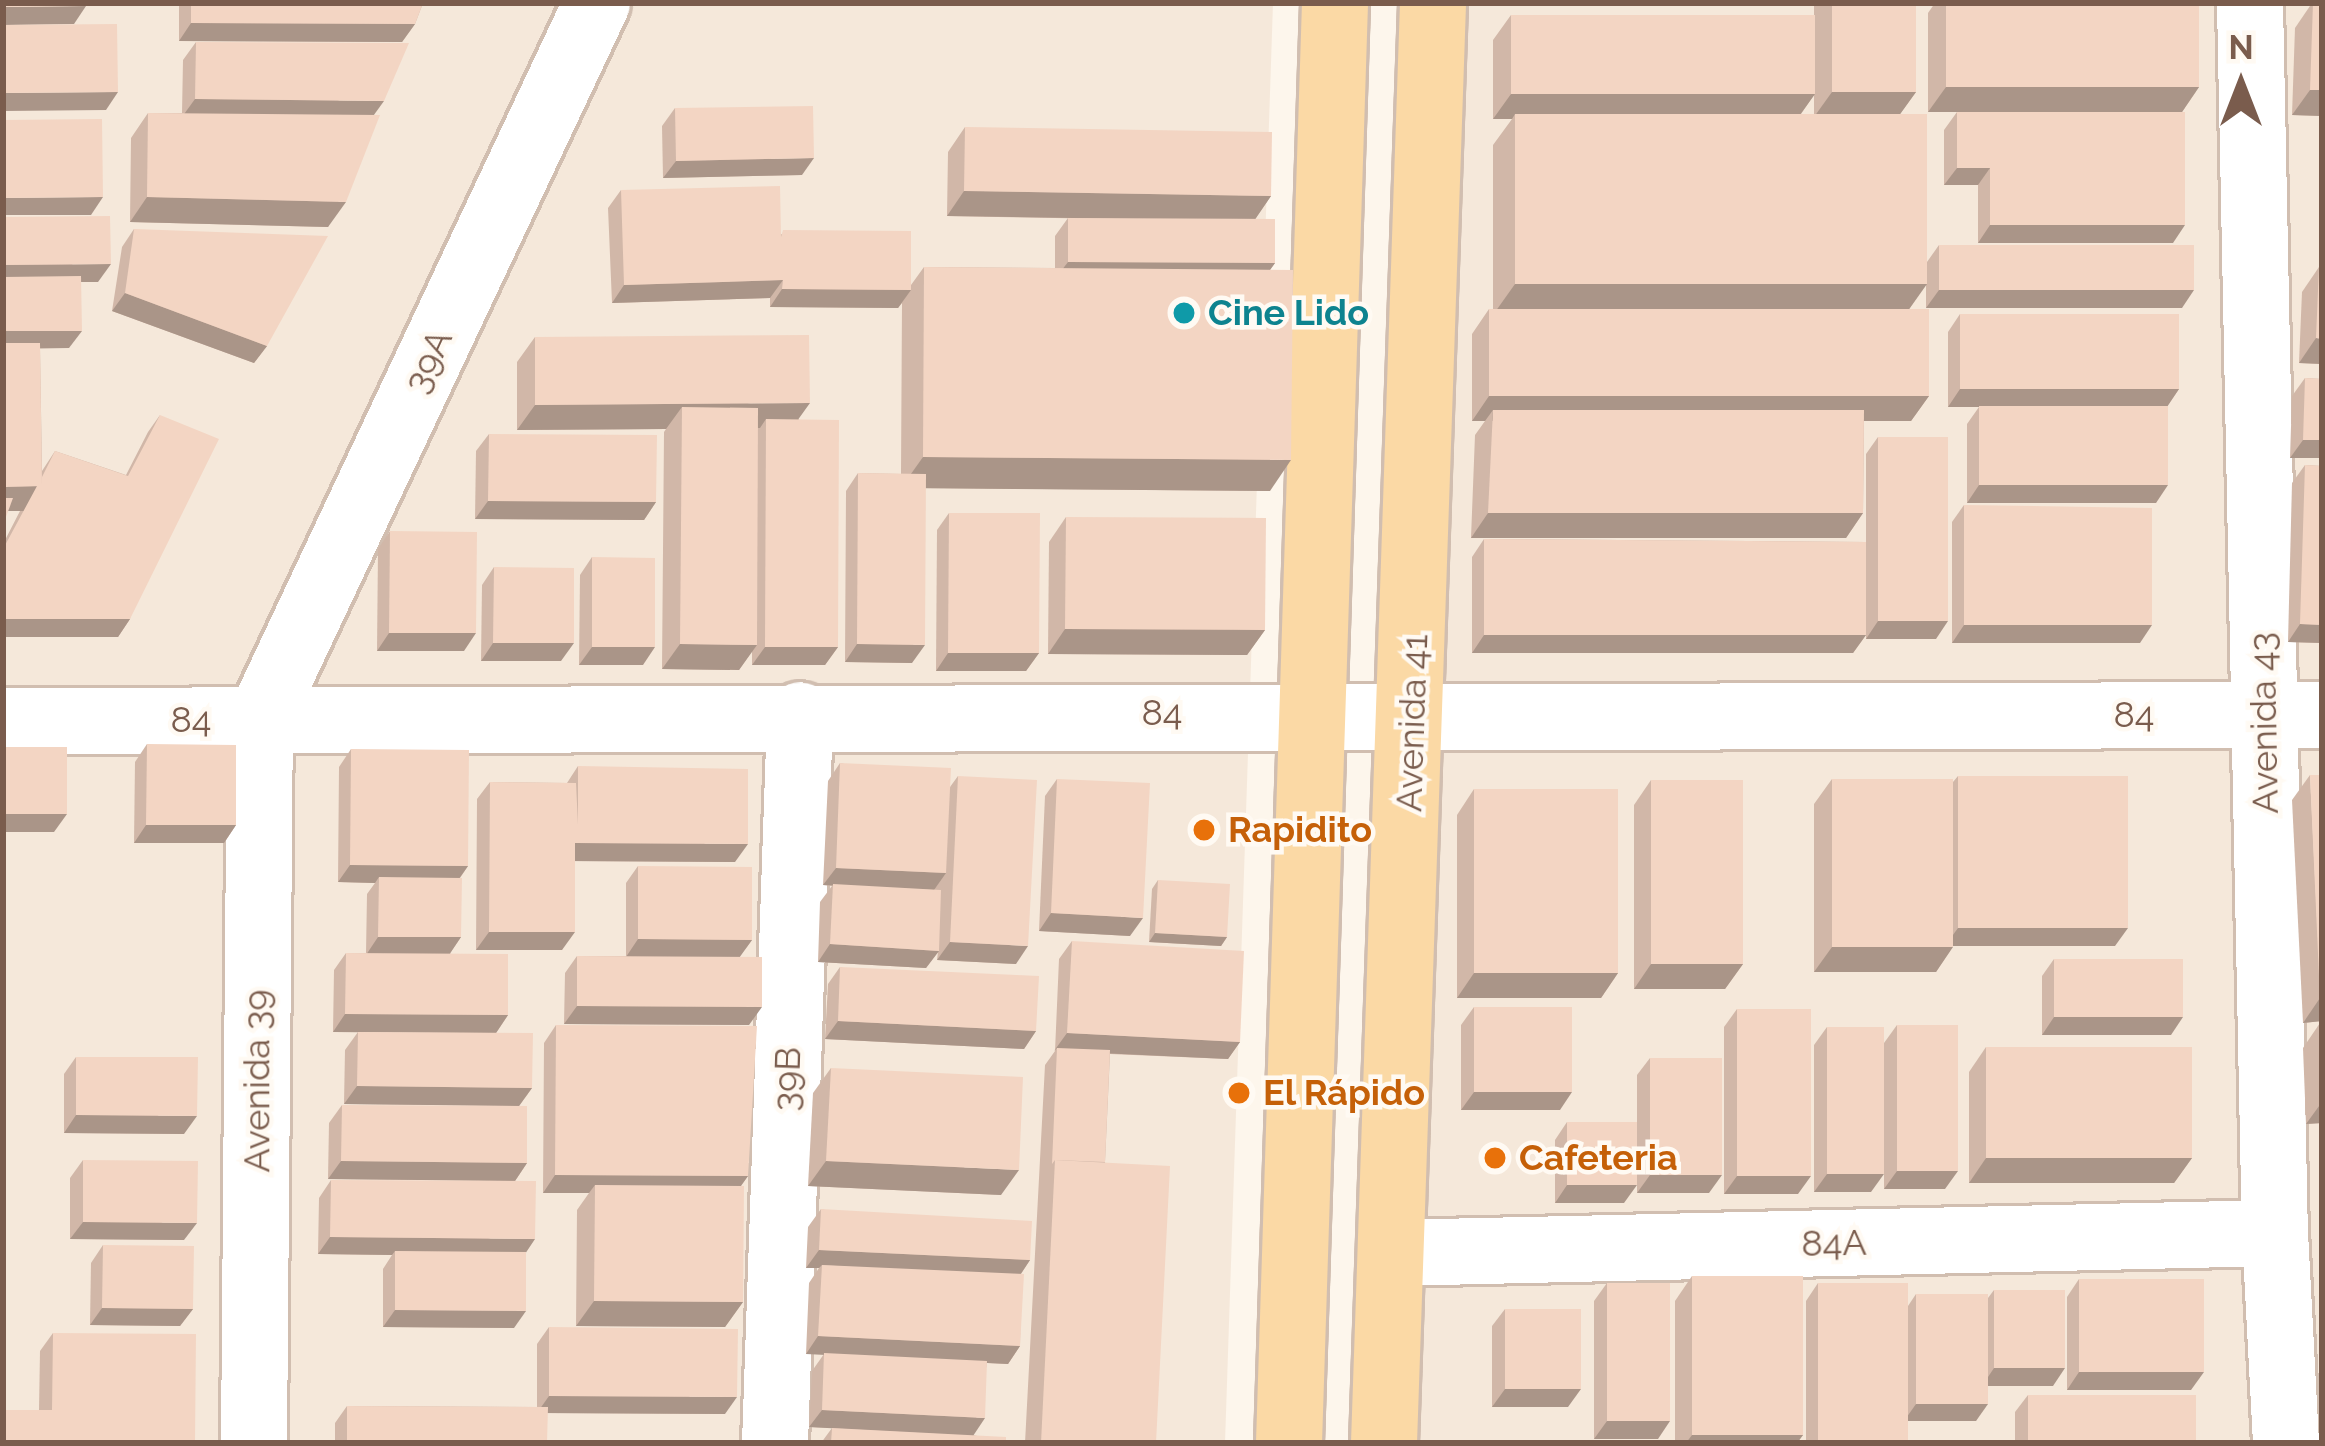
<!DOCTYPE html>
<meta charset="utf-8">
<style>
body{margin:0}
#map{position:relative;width:2325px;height:1446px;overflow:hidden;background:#fdf6ec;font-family:Raleway,sans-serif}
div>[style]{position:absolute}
.residential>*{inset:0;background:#f5e8da}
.roads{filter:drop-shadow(3px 0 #d1beb0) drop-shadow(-3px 0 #d1beb0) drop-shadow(0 3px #d1beb0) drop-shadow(0 -3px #d1beb0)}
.minor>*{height:66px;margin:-33px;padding:0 33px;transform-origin:33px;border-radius:33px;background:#fff}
.major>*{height:66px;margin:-33px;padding:0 33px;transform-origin:33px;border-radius:33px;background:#fbd9a5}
.wall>*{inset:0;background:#d1b7a8}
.shaded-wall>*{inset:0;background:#aa9588}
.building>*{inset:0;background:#f3d5c3}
.dots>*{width:33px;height:33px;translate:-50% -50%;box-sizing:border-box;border:6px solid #fffaf3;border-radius:50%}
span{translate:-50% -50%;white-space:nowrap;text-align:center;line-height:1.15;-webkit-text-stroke:9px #fffaf3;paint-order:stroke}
.culture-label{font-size:36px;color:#0d838f;font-weight:700}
.left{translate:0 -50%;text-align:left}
.street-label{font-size:36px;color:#7a5c4d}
.food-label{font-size:36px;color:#c56008;font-weight:700}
.frame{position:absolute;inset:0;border:6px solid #7a5c4d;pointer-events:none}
.north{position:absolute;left:2181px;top:24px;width:120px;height:120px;-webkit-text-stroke:9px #fffaf3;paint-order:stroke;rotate:0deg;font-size:33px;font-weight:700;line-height:48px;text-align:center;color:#7a5c4d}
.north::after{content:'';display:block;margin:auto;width:42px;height:54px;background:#7a5c4d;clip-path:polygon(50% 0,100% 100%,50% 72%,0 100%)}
</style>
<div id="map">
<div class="residential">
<i style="clip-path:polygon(3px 3px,1273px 3px,1225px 1443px,3px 1443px)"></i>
<i style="clip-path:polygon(1433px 3px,2322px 3px,2322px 1443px,1384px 1443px)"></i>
</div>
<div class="roads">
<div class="minor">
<i style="left:2250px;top:3px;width:1230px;rotate:88.84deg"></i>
<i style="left:2275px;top:1233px;width:210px;rotate:87deg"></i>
<i style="left:3px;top:721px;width:2319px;rotate:-0.15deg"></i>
<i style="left:1394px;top:1253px;width:881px;rotate:-1.3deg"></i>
<i style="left:254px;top:1443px;width:724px;rotate:-89.53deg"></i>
<i style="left:260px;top:719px;width:791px;rotate:-64.8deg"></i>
<i style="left:775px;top:1443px;width:728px;rotate:-88.03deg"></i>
</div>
<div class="major">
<i style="left:1289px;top:1443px;width:1441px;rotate:-88.17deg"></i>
<i style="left:1384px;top:1443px;width:1441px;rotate:-88.05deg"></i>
</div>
</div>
<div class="wall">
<i style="clip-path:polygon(179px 3px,423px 3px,415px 24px,402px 42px,179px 41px)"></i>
<i style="clip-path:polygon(evenodd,1814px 3px,1916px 3px,1916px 92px,1900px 114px,1927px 262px,1939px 245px,2182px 308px,1926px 308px,1926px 284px,1909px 309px,1929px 396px,1911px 421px,1864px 421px,1863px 513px,1846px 538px,1471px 538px,1475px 435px,1485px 421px,1472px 421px,1472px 334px,1489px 309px,1493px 309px,1493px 145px,1512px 119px,1493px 119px,1493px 40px,1511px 15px,1814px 15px,1814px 3px,1814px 95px,1814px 114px,1801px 114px,1814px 95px)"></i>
<i style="clip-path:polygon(1935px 3px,2199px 3px,2199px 87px,2182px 112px,1928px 112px,1928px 13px)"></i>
<i style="clip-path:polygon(2312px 3px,2322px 3px,2322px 116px,2292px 115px,2295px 28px)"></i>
<i style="clip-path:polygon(196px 42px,374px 115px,328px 227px,130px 222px,131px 138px,148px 113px,182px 113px,183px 60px)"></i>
<i style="clip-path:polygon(675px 108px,802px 175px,663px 178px,662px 126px)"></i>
<i style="clip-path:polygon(1957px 112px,2173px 243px,1978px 243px,1978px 185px,1944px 185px,1944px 130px)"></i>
<i style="clip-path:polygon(965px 127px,1271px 196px,1255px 219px,1275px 263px,1270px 270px,1270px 491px,925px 488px,912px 663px,845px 662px,846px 491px,858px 473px,901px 474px,902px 303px,898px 308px,770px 307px,770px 298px,612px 303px,608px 208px,621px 190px,781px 234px,911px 285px,924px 267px,1055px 268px,1055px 236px,1068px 218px,1112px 219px,947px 216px,948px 152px)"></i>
<i style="clip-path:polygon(3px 217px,98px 282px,81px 282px,69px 348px,40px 348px,42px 471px,55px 451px,126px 475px,148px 432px,160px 415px,130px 619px,118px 637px,3px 637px,3px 544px,20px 511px,8px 511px)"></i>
<i style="clip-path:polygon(134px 229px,267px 346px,254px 363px,112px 311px,122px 247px)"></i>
<i style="clip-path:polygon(2319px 267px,2322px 364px,2299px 363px,2302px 292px)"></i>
<i style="clip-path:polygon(1960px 314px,2179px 389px,2167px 406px,2156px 503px,1967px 503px,1967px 424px,1979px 407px,1948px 407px,1948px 332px)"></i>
<i style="clip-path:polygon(535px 337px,799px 419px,838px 647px,825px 665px,752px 665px,752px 651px,739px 670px,662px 669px,664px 432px,666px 429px,517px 430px,517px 362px)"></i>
<i style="clip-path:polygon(2305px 378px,2322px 379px,2322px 458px,2290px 458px,2292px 396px)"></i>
<i style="clip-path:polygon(489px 434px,656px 502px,644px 520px,475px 519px,476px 451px)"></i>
<i style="clip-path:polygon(1878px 437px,1936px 639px,1866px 639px,1866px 635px,1853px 653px,1472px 653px,1472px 557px,1484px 539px,1866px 542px,1866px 454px)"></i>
<i style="clip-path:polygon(2305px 465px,2322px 466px,2322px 643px,2288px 642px,2292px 483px)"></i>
<i style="clip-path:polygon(1964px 505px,2140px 643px,1952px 643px,1952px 522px)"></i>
<i style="clip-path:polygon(949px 513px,1039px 653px,1026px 671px,936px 671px,937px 530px)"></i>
<i style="clip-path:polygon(1066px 517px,1265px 630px,1247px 655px,1048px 654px,1049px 542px)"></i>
<i style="clip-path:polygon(390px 531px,464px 651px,377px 651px,378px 549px)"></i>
<i style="clip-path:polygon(592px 557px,643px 665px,579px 665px,580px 575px)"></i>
<i style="clip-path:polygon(494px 567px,561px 661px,481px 661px,482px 585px)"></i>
<i style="clip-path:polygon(147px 744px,236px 825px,224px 843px,134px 843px,135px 762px)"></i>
<i style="clip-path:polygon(351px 749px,468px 866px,460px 878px,461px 937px,450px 953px,508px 1015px,496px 1033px,333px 1032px,334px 970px,346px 953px,366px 953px,367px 894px,375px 883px,338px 882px,339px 767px)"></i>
<i style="clip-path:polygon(840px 763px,950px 787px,958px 776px,1016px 964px,937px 960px,938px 952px,926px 968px,818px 962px,820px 902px,832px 886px,823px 885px,828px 781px)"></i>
<i style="clip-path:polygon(578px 766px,735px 862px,575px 861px,562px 950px,476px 950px,477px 799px,490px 782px,567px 783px)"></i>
<i style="clip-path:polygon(2310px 775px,2322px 1021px,2303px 1023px,2292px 800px)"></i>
<i style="clip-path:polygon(1958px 776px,2115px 946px,1953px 946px,1936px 972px,1814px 972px,1814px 804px,1832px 779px,1953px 782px)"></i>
<i style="clip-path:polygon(1057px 779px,1130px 936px,1039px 931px,1045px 796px)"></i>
<i style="clip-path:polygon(1651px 780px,1743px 964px,1725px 989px,1634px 989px,1634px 805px)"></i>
<i style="clip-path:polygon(1474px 789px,1618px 973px,1601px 998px,1457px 998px,1457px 815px)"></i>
<i style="clip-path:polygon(638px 866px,752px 940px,740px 956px,749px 1025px,564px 1024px,565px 973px,577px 956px,626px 956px,626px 883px)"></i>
<i style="clip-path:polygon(1158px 880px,1227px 937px,1221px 946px,1149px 942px,1152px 889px)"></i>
<i style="clip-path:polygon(1072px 941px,1240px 1042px,1228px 1059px,1110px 1054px,1105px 1162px,1156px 1443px,1025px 1443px,1045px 1065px,1055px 1051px,1059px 959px)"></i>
<i style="clip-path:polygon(2054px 959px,2171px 1035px,2042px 1035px,2042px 976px)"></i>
<i style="clip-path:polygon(840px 967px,1036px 1031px,1024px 1049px,825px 1039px,828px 984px)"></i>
<i style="clip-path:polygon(1474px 1007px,1560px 1110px,1461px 1110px,1461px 1025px)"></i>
<i style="clip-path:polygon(1737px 1009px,1798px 1194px,1724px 1194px,1724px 1027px)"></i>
<i style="clip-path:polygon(2320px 1023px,2322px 1023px,2322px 1123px,2306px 1124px,2303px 1048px)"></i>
<i style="clip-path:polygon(556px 1025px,748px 1176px,741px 1186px,743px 1302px,725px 1327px,576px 1326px,577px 1210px,589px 1193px,543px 1193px,544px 1043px)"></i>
<i style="clip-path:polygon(1897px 1025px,1945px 1189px,1884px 1189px,1884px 1043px)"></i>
<i style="clip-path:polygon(1827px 1027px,1871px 1192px,1814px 1192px,1814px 1045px)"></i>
<i style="clip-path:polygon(358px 1032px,532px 1088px,519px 1106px,344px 1104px,345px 1050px)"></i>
<i style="clip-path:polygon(1986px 1047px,2192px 1158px,2174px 1183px,1969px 1183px,1969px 1072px)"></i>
<i style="clip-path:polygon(76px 1057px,184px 1134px,64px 1133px,64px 1074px)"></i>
<i style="clip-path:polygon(1650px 1058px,1709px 1193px,1637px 1193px,1637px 1075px)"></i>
<i style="clip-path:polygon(831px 1068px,1001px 1195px,808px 1186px,813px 1093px)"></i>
<i style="clip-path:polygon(342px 1105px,527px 1163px,515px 1181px,328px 1179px,329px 1123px)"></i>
<i style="clip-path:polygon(1567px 1122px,1624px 1203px,1555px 1203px,1555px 1140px)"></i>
<i style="clip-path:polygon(83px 1160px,184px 1240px,70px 1239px,70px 1178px)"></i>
<i style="clip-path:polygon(331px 1180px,526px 1252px,514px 1328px,383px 1327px,383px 1269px,392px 1255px,318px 1254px,319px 1198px)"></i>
<i style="clip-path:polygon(821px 1209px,1030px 1260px,1021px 1274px,1020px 1346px,1008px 1364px,987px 1363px,973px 1435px,1006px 1443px,821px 1443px,832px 1428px,809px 1427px,812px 1371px,824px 1354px,806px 1354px,809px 1283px,819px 1268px,806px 1268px,808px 1227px)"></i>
<i style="clip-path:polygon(103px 1245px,193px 1309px,180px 1326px,90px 1325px,91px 1263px)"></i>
<i style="clip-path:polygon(1692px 1276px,1803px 1435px,1797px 1443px,1675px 1443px,1675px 1301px)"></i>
<i style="clip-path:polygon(2079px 1279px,2191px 1390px,2067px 1390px,2067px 1297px)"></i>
<i style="clip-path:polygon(1607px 1283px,1658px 1439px,1594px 1439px,1594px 1301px)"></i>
<i style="clip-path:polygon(1818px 1283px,1908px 1306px,1916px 1294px,1988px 1298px,1994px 1290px,2053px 1386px,1988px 1386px,1976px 1421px,1908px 1421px,1908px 1443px,1806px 1443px,1806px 1301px)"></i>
<i style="clip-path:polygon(1505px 1309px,1568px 1407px,1492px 1407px,1492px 1326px)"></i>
<i style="clip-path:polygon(549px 1327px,725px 1414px,547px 1413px,547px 1443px,335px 1443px,335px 1423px,347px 1406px,537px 1407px,537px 1344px)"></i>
<i style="clip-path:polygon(53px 1333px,195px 1443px,39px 1410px,40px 1351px)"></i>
<i style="clip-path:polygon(2028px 1395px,2196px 1443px,2015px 1443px,2015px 1412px)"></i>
</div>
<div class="shaded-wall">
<i style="clip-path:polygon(1488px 3px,1706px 3px,1704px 6px,1486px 6px)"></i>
<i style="clip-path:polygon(86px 6px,74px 24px,3px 25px,3px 7px)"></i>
<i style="clip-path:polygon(191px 23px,415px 24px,402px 42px,179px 41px)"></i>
<i style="clip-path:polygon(1946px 87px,2199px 87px,2182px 112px,1928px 112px)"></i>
<i style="clip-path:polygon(2310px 90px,2322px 90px,2322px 116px,2292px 115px)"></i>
<i style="clip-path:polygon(118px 92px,106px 110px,3px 111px,3px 93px)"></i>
<i style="clip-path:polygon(1832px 92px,1916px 92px,1898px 117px,1814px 117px)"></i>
<i style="clip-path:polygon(1511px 94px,1815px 94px,1797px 119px,1515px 114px,1512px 119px,1493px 119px)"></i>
<i style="clip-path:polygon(195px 99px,384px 101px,371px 119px,182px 117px)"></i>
<i style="clip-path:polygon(814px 158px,802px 175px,663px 178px,676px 161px)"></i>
<i style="clip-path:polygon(1957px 168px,1990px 168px,1978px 185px,1944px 185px)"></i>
<i style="clip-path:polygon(964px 191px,1271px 196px,1254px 221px,947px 216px)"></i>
<i style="clip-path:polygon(103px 197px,91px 215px,3px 215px,3px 198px)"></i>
<i style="clip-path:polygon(147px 197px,346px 202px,328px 227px,130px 222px)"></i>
<i style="clip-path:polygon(1990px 225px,2185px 225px,2173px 243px,1978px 243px)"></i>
<i style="clip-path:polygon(1068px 262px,1275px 263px,1262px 281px,1055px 279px)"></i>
<i style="clip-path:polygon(111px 264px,98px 282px,3px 282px,3px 265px)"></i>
<i style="clip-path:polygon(783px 280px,770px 298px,612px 303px,624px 285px)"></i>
<i style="clip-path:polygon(1515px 284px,1927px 284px,1905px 315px,1493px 315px)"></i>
<i style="clip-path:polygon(782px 289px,911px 290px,898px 308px,770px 307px)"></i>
<i style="clip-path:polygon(1939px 290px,2194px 290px,2182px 308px,1926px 308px)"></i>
<i style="clip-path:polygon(125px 293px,267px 346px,254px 363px,112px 311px)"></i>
<i style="clip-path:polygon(3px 331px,82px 331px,69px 348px,3px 349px)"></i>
<i style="clip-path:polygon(2316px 338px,2322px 339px,2322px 364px,2299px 363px)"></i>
<i style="clip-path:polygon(1960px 389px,2179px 389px,2167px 407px,1948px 407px)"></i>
<i style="clip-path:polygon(1489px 396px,1929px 396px,1911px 421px,1492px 421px,1493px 410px,1485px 421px,1472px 421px)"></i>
<i style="clip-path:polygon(810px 403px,792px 428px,766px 419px,760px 428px,682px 429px,682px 407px,666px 429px,517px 430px,535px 405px)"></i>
<i style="clip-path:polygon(2303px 440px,2322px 440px,2322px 458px,2290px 458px)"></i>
<i style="clip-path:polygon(923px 457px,1291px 460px,1270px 491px,901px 488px)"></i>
<i style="clip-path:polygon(1979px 485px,2168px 485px,2156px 503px,1967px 503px)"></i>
<i style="clip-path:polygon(42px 486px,24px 511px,3px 511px,3px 487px)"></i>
<i style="clip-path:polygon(488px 501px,656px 502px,644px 520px,475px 519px)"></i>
<i style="clip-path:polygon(1488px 513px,1863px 513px,1846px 538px,1471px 538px)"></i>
<i style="clip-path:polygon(3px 619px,130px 619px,118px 637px,3px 637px)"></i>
<i style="clip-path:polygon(1878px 621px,1948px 621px,1936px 639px,1866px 639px)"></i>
<i style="clip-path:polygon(2300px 624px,2322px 625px,2322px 643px,2288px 642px)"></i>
<i style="clip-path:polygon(1964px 625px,2152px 625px,2140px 643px,1952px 643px)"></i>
<i style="clip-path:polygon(1065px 629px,1265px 630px,1247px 655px,1048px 654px)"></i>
<i style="clip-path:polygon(389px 633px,476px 633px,464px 651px,377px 651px)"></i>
<i style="clip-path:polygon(1484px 635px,1866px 635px,1853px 653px,1472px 653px)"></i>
<i style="clip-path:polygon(493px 643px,574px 643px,561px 661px,481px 661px)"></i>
<i style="clip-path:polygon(680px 644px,757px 645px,739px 670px,662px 669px)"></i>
<i style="clip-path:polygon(857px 644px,925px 645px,912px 663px,845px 662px)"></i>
<i style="clip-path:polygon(592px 647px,655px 647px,643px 665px,579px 665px)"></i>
<i style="clip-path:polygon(765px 647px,838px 647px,825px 665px,752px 665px)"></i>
<i style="clip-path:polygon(948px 653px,1039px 653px,1026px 671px,936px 671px)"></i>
<i style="clip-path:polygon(3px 814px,67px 814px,54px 832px,3px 832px)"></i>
<i style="clip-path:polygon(146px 825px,236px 825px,224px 843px,134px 843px)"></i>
<i style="clip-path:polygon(575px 843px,748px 844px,735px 862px,563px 861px)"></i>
<i style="clip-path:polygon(350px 865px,468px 866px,456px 883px,379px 877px,375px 883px,338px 882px)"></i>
<i style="clip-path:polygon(836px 868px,946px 873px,934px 890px,823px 885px)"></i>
<i style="clip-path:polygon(1051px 913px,1143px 918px,1130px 936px,1039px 931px)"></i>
<i style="clip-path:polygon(1958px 928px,2128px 928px,2115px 946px,1945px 946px)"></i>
<i style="clip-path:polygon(489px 932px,575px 932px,562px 950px,476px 950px)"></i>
<i style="clip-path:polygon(1155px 933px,1227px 937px,1221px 946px,1149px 942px)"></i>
<i style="clip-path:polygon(378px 937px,461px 937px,449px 955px,366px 955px)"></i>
<i style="clip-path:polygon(638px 939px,752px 940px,739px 958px,626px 957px)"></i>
<i style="clip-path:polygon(950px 942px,1028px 946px,1016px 964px,937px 960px)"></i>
<i style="clip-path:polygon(830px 944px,939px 951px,926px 968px,818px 962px)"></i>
<i style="clip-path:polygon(1832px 947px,1953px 947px,1936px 972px,1814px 972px)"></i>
<i style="clip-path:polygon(1651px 964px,1743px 964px,1725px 989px,1634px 989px)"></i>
<i style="clip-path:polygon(1474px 973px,1618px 973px,1601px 998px,1457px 998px)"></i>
<i style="clip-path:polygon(2320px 998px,2322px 998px,2322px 1021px,2303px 1023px)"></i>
<i style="clip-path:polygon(577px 1006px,762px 1007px,749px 1025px,564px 1024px)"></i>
<i style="clip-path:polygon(345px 1014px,508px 1015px,496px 1033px,333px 1032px)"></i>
<i style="clip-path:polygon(2054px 1017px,2183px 1017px,2171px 1035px,2042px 1035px)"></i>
<i style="clip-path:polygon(838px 1021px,1036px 1031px,1024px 1049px,825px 1039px)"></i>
<i style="clip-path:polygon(1067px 1033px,1240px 1042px,1228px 1059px,1057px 1051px,1057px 1048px,1054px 1051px)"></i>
<i style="clip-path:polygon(357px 1086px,532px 1088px,519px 1106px,344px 1104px)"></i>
<i style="clip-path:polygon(1474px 1092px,1572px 1092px,1560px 1110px,1461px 1110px)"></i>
<i style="clip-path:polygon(2322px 1102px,2322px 1123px,2306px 1124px)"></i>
<i style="clip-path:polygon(76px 1115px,197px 1116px,184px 1134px,64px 1133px)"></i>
<i style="clip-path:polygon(1986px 1158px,2192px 1158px,2174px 1183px,1969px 1183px)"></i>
<i style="clip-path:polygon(341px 1161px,527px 1163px,515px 1181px,328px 1179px)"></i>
<i style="clip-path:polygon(826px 1161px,1019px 1170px,1001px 1195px,808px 1186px)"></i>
<i style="clip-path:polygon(1897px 1171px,1958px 1171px,1945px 1189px,1884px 1189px)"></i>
<i style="clip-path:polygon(1827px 1174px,1884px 1174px,1871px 1192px,1814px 1192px)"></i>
<i style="clip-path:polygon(555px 1175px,748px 1176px,735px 1194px,595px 1185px,589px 1193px,543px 1193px)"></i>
<i style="clip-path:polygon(1650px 1175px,1722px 1175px,1709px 1193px,1637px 1193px)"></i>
<i style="clip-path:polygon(1737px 1176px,1811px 1176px,1798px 1194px,1724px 1194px)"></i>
<i style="clip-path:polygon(1567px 1185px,1637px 1185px,1624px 1203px,1555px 1203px)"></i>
<i style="clip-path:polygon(83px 1222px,197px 1223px,184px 1240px,70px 1239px)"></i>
<i style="clip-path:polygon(330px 1237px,535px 1239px,523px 1257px,395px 1251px,392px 1255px,318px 1254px)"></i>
<i style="clip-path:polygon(819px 1250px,1030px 1260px,1018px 1278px,822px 1265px,819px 1268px,806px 1268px)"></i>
<i style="clip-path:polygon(594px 1301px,743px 1302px,725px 1327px,576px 1326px)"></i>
<i style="clip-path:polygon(102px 1308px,193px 1309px,180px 1326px,90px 1325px)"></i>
<i style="clip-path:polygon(395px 1310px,526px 1311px,514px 1328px,383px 1327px)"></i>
<i style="clip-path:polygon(818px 1336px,1020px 1346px,1008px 1364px,806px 1354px)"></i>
<i style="clip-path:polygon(1994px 1368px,2065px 1368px,2053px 1386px,1982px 1386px)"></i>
<i style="clip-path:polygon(2079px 1372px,2204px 1372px,2191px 1390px,2067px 1390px)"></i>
<i style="clip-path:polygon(1505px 1389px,1581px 1389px,1568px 1407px,1492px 1407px)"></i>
<i style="clip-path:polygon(549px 1396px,737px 1397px,725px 1414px,537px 1413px)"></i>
<i style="clip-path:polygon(1916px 1404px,1988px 1404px,1976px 1421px,1904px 1421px)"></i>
<i style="clip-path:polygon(822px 1410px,985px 1418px,973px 1436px,809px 1427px)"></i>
<i style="clip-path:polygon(1607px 1421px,1670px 1421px,1658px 1439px,1594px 1439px)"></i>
<i style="clip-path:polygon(1692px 1435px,1803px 1435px,1797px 1443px,1686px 1443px)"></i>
</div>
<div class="building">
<i style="clip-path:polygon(3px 3px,86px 3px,86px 6px,3px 7px)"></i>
<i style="clip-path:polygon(191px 3px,423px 3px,415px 24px,191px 23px)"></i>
<i style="clip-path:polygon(1832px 3px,1916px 3px,1916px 92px,1832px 92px)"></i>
<i style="clip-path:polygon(1946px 3px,2199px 3px,2199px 87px,1946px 87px)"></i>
<i style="clip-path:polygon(2313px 3px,2322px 3px,2322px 90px,2310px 90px)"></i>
<i style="clip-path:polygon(1511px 15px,1815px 15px,1815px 94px,1511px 94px)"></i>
<i style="clip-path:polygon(117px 24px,118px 92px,3px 93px,3px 25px)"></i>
<i style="clip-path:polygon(196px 42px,409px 43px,384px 101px,195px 99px)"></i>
<i style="clip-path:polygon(813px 106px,814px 158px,676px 161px,675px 108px)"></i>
<i style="clip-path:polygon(1957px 112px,2185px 112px,2185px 225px,1990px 225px,1990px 168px,1957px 168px)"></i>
<i style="clip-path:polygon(148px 113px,380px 115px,346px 202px,147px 197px)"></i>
<i style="clip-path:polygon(1515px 114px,1927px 114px,1927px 284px,1515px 284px)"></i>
<i style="clip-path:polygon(102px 119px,103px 197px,3px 198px,3px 120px)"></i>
<i style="clip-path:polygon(965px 127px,1272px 132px,1271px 196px,964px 191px)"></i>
<i style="clip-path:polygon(780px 186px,781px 237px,783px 230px,911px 231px,911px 290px,782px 289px,783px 280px,624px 285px,621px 190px)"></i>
<i style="clip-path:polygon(110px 216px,111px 264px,3px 265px,3px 217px)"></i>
<i style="clip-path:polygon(1068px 218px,1275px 219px,1275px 263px,1068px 262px)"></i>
<i style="clip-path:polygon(134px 229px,328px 236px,267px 346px,125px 293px)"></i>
<i style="clip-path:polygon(1939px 245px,2194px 245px,2194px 290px,1939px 290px)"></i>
<i style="clip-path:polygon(924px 267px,1293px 270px,1291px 460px,923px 457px)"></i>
<i style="clip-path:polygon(2319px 267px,2322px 267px,2322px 339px,2316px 338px)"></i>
<i style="clip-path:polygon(81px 276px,82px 331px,3px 331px,3px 277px)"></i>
<i style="clip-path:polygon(1489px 309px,1929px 309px,1929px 396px,1489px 396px)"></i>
<i style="clip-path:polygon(1960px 314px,2179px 314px,2179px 389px,1960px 389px)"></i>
<i style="clip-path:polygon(809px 335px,810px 403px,535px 405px,535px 337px)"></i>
<i style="clip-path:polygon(3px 343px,40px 343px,42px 486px,3px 487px)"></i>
<i style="clip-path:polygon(2305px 378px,2322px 379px,2322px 440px,2303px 440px)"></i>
<i style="clip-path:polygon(1979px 406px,2168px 406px,2168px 485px,1979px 485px)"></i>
<i style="clip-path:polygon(682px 407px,758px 408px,757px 645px,680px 644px)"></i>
<i style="clip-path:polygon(1493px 410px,1864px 410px,1863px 513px,1488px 513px)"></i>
<i style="clip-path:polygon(160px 415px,219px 439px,130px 619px,3px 619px,3px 549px,37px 486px,42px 486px,42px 477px,55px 451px,128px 476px)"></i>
<i style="clip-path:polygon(766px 419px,839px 420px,838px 647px,765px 647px)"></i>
<i style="clip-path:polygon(489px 434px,657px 435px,656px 502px,488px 501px)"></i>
<i style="clip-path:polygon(1878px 437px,1948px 437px,1948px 621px,1878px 621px)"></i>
<i style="clip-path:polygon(2305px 465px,2322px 466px,2322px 625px,2300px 624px)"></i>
<i style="clip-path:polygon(858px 473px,926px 474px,925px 645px,857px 644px)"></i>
<i style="clip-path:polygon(3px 498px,13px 498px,3px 525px)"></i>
<i style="clip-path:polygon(1964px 505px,2152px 508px,2152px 625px,1964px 625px)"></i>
<i style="clip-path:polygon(949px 513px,1040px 513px,1039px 653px,948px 653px)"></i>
<i style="clip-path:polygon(1066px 517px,1266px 518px,1265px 630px,1065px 629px)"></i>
<i style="clip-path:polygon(390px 531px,477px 532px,476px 633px,389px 633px)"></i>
<i style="clip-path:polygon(1484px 539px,1866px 542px,1866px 635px,1484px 635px)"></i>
<i style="clip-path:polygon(592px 557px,655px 558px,655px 647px,592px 647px)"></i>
<i style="clip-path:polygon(494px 567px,574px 568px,574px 643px,493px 643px)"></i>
<i style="clip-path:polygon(147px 744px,236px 745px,236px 825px,146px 825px)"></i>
<i style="clip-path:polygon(3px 747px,67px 747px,67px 814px,3px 814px)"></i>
<i style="clip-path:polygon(351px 749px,469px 750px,468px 866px,350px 865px)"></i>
<i style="clip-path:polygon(840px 763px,951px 768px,946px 873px,836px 868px)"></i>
<i style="clip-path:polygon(578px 766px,748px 769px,748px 844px,575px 843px,575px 932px,489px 932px,490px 782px,576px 783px,578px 825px)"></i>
<i style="clip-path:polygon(2310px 775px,2322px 775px,2322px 998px,2320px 998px)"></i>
<i style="clip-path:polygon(958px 776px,1037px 780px,1028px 946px,950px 942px)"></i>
<i style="clip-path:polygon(1958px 776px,2128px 776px,2128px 928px,1958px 928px)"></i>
<i style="clip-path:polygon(1057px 779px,1150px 783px,1143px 918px,1051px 913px)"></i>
<i style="clip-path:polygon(1832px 779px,1953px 779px,1953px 947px,1832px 947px)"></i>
<i style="clip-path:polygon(1651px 780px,1743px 780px,1743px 964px,1651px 964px)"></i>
<i style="clip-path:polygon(1474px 789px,1618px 789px,1618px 973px,1474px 973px)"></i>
<i style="clip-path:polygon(638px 866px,752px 867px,752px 940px,638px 939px)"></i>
<i style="clip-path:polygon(379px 877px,462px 878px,461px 937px,378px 937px)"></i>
<i style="clip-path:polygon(1158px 880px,1230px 884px,1227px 937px,1155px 933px)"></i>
<i style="clip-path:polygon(833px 884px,941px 890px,939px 951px,830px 944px)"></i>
<i style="clip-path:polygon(1072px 941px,1244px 951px,1240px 1042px,1067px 1033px)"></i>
<i style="clip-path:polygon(346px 953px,508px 954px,508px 1015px,345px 1014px)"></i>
<i style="clip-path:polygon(577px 956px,762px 957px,762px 1007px,577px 1006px)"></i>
<i style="clip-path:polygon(2054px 959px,2183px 959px,2183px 1017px,2054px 1017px)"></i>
<i style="clip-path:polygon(840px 967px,1039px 976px,1036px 1031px,838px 1021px)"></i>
<i style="clip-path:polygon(1474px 1007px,1572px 1007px,1572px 1092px,1474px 1092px)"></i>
<i style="clip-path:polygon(1737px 1009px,1811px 1009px,1811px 1176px,1737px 1176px)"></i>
<i style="clip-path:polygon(556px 1025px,757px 1026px,748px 1176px,555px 1175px)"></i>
<i style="clip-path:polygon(1897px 1025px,1958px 1025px,1958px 1171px,1897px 1171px)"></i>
<i style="clip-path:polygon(1827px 1027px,1884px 1027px,1884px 1174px,1827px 1174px)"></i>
<i style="clip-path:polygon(358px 1032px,533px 1033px,532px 1088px,357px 1086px)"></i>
<i style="clip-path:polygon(1986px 1047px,2192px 1047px,2192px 1158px,1986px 1158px)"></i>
<i style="clip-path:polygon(1057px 1048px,1110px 1050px,1105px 1162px,1055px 1160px,1052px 1164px)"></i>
<i style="clip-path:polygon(76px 1057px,198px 1057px,197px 1116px,76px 1115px)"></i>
<i style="clip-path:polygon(1650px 1058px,1722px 1058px,1722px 1175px,1650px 1175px)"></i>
<i style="clip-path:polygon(831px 1068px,1023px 1077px,1019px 1170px,826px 1161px)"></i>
<i style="clip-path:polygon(342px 1105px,527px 1106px,527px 1163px,341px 1161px)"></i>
<i style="clip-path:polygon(1567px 1122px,1637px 1122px,1637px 1185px,1567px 1185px)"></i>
<i style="clip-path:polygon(83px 1160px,198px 1161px,197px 1223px,83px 1222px)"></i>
<i style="clip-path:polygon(1055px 1160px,1170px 1166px,1156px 1443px,1041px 1443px)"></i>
<i style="clip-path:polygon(331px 1180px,536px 1181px,535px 1239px,330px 1237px)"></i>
<i style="clip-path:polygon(595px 1185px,744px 1186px,743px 1302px,594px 1301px)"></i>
<i style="clip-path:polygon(821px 1209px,1032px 1221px,1030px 1260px,819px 1250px)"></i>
<i style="clip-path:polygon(103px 1245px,194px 1246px,193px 1309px,102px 1308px)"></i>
<i style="clip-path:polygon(395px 1251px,526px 1252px,526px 1311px,395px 1310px)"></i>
<i style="clip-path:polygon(822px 1265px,1024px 1274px,1020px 1346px,818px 1336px)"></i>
<i style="clip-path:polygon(1692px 1276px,1803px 1276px,1803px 1435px,1692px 1435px)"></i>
<i style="clip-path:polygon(2079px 1279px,2204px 1279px,2204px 1372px,2079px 1372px)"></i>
<i style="clip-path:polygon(1607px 1283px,1670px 1283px,1670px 1421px,1607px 1421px)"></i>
<i style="clip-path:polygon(1818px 1283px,1908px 1283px,1908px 1443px,1818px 1443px)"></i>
<i style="clip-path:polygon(1994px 1290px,2065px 1290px,2065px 1368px,1994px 1368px)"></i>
<i style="clip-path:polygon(1916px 1294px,1988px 1294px,1988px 1404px,1916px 1404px)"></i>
<i style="clip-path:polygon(1505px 1309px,1581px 1309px,1581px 1389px,1505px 1389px)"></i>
<i style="clip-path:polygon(549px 1327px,738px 1329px,737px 1397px,549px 1396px)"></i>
<i style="clip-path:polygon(53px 1333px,196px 1334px,195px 1443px,3px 1443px,3px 1410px,52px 1410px)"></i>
<i style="clip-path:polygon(824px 1353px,987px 1361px,985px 1418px,822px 1410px)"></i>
<i style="clip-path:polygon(2028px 1395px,2196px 1395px,2196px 1443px,2028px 1443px)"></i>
<i style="clip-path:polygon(347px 1406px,548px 1407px,547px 1443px,347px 1443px)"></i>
<i style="clip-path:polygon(832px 1428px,1006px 1437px,1006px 1443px,831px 1443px)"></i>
</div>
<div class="dots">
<i style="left:1184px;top:313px;background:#0f9aa8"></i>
<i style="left:1204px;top:830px;background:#e8710a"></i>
<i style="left:1239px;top:1093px;background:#e8710a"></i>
<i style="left:1495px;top:1158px;background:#e8710a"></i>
</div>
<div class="culture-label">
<span class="left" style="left:1208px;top:313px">Cine Lido</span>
</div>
<div class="street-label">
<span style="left:428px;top:361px;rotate:-65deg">39A</span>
<span style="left:1162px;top:713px">84</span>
<span style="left:2134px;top:715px">84</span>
<span style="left:191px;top:720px">84</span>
<span style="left:1412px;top:723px;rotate:-88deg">Avenida 41</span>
<span style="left:2264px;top:723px;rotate:-91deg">Avenida 43</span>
<span style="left:787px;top:1079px;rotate:-88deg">39B</span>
<span style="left:257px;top:1081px;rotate:-90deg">Avenida 39</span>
<span style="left:1834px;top:1243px;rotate:-1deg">84A</span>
</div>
<div class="food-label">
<span class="left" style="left:1228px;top:830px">Rapidito</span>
<span class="left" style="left:1263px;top:1093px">El Rápido</span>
<span class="left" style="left:1519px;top:1158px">Cafeteria</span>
</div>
<div class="frame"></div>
<div class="north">N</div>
</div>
